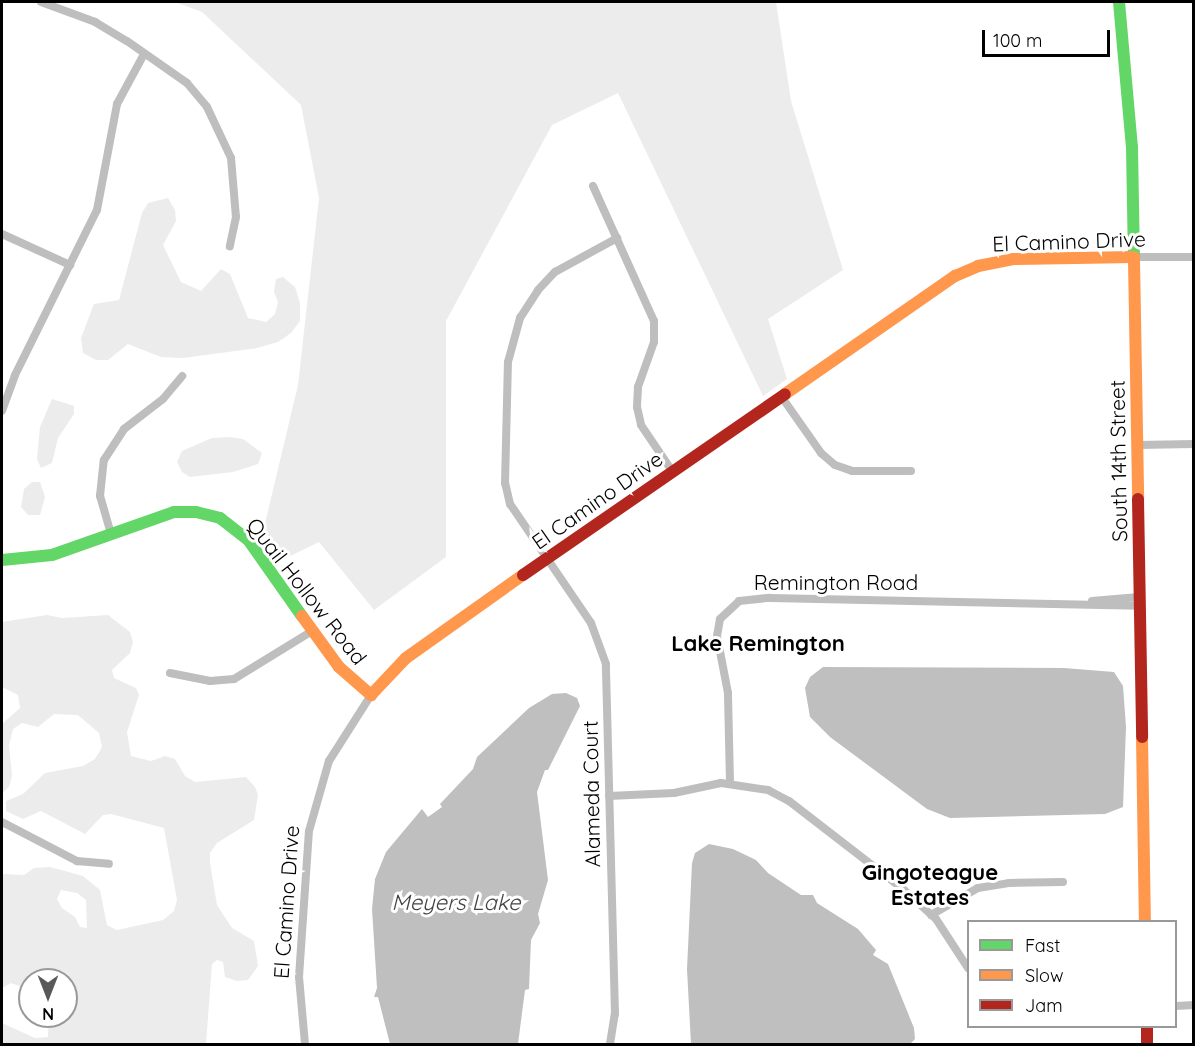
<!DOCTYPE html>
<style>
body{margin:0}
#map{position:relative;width:1195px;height:1046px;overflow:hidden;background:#fff;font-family:Quicksand,sans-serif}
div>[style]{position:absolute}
.green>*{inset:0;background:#ececec}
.water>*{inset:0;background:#bfbfbf}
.street>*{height:8px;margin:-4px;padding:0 4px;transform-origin:4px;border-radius:4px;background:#bebebe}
.fast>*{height:12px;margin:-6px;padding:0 6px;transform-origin:6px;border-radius:6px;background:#63d668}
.slow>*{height:12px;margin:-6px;padding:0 6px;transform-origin:6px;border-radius:6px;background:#ff974d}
.jam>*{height:12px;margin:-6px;padding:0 6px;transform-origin:6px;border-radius:6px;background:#b3261e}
span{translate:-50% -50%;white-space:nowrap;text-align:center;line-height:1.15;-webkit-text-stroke:6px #fff;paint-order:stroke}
.street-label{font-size:21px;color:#000}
.neighbourhood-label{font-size:22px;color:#000;font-weight:700}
.water-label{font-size:22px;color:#444;font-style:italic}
.frame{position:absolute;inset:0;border:3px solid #000;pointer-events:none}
.legend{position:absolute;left:967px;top:920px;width:210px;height:108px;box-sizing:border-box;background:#fff;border:2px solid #999;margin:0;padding:8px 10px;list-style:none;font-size:18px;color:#000}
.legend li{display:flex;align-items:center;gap:12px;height:30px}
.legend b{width:30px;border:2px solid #999}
.north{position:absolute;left:18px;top:968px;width:60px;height:60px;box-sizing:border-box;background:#fff;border:2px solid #999;border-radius:50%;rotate:180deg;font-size:16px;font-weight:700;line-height:24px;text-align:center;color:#000}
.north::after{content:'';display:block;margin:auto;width:21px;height:27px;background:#595959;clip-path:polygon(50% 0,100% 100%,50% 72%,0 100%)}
.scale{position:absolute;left:982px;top:30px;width:128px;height:27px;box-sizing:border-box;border:3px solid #000;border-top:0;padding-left:8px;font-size:18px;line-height:21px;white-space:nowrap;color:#000;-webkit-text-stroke:4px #fff;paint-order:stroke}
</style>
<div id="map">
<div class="green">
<i style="clip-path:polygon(175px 2px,776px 2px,791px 101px,843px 270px,768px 319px,787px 379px,763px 396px,618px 93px,552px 125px,446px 321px,446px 557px,374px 610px,319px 542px,282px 560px,262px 536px,298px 385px,319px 198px,301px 105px,202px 12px)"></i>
<i style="clip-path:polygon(168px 198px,175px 210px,176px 221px,163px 245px,181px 282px,201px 291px,221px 269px,230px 274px,248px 318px,266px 322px,275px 314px,278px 302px,274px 292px,276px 279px,283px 277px,295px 287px,300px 303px,300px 321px,291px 333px,278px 342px,257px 348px,183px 358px,161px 357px,128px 344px,108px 360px,96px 360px,83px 353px,81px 338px,94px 304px,119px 300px,142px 213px,148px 203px)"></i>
<i style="clip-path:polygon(52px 399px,74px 406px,74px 414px,58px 438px,52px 463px,41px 468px,37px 459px,40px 427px)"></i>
<i style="clip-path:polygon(230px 437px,243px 439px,262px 453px,258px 464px,233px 472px,190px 477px,182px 472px,177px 462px,182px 451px,212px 438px)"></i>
<i style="clip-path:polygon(32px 482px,40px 482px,45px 497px,40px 515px,28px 515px,21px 507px,24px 489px)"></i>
<i style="clip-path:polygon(evenodd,47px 615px,62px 618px,108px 615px,130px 632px,133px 642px,130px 653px,112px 670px,114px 678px,136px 688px,139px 695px,127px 732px,131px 756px,151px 761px,165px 756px,175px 759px,185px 776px,195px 782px,246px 777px,255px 787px,258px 795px,254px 820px,217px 843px,210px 853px,210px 863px,217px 905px,232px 928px,254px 941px,258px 966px,248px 980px,237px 981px,225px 977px,223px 962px,217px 960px,212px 964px,206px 1044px,2px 1044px,2px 1023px,35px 1038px,48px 1037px,49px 1016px,66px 1016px,66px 980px,30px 980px,30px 990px,11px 983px,2px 988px,2px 874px,24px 875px,34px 868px,50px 867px,83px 876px,100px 890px,107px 925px,117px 930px,163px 920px,174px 911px,177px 900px,164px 828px,111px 814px,103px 815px,85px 834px,41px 811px,23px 819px,6px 811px,6px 801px,23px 794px,45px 773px,83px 766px,95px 759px,102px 747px,99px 733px,78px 715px,54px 714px,38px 727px,22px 723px,13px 729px,9px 745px,12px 776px,9px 787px,2px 793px,2px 724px,20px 708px,18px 695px,2px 687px,2px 622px,47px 615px,61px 890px,77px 893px,86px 900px,87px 928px,80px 927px,75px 917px,62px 908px,57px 899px,61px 890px)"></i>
</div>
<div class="water">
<i style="clip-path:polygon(823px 667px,1064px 668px,1114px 672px,1123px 686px,1126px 727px,1123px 807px,1105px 814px,950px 818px,927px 809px,830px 737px,810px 717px,805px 688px,810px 677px)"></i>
<i style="clip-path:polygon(566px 693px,577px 698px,580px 706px,548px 770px,545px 770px,537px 792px,548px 880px,538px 914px,540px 923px,531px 940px,529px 989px,525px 990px,518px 1044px,390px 1044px,378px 997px,374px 997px,377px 988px,372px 909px,375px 879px,386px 852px,422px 809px,428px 817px,442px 807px,440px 804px,473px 769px,477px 757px,529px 708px,552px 694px)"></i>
<i style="clip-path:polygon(709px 844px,733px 849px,756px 860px,768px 873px,801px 895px,813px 895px,817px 903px,858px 929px,876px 950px,873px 955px,888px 964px,914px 1028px,915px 1039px,910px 1044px,691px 1044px,687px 969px,692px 863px,695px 853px)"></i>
</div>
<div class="street">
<i style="left:41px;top:2px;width:58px;rotate:20.3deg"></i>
<i style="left:95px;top:22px;width:37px;rotate:31deg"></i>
<i style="left:127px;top:41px;width:73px;rotate:35deg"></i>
<i style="left:187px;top:83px;width:31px;rotate:50deg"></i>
<i style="left:207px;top:107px;width:56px;rotate:64.8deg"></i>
<i style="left:231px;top:158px;width:59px;rotate:85.2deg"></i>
<i style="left:236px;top:217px;width:30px;rotate:102deg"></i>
<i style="left:593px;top:186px;width:148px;rotate:65.7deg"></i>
<i style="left:654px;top:321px;width:21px;rotate:90deg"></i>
<i style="left:654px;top:342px;width:48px;rotate:109.6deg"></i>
<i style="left:638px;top:387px;width:20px;rotate:93deg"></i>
<i style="left:637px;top:407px;width:18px;rotate:77deg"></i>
<i style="left:641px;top:425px;width:55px;rotate:56deg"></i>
<i style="left:2px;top:234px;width:75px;rotate:24.5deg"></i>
<i style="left:1134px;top:257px;width:60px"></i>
<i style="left:781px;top:396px;width:70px;rotate:54.9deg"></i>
<i style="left:821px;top:453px;width:18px;rotate:41deg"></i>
<i style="left:835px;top:465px;width:18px;rotate:19deg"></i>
<i style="left:852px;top:471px;width:59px"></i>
<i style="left:2px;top:411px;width:38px;rotate:-70deg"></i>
<i style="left:15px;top:375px;width:184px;rotate:-63.6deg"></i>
<i style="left:97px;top:210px;width:108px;rotate:-79.3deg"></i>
<i style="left:117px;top:104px;width:57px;rotate:-61.6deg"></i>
<i style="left:1137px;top:445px;width:57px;rotate:-1deg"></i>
<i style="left:111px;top:534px;width:40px;rotate:-106deg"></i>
<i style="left:100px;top:496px;width:36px;rotate:-84deg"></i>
<i style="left:104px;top:460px;width:37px;rotate:-57deg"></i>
<i style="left:124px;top:429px;width:49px;rotate:-37.6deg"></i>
<i style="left:163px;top:399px;width:30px;rotate:-50deg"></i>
<i style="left:1092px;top:601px;width:47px;rotate:-4.9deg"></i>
<i style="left:170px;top:673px;width:41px;rotate:11.3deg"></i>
<i style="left:210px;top:681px;width:24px;rotate:-5deg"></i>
<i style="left:234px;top:679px;width:92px;rotate:-31.6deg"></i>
<i style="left:730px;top:783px;width:90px;rotate:-91.3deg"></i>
<i style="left:728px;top:693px;width:58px;rotate:-100.9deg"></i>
<i style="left:717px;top:636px;width:17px;rotate:-80deg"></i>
<i style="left:720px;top:619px;width:26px;rotate:-43deg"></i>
<i style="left:739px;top:601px;width:31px;rotate:-6deg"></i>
<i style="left:770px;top:598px;width:369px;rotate:1.2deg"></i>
<i style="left:609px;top:796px;width:65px;rotate:-2.6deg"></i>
<i style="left:674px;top:793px;width:48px;rotate:-12deg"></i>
<i style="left:721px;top:783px;width:48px;rotate:8.5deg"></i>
<i style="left:768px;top:790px;width:24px;rotate:28deg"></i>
<i style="left:789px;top:801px;width:145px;rotate:37.7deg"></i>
<i style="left:904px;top:890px;width:43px;rotate:42.2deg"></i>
<i style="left:936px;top:919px;width:59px;rotate:56.9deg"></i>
<i style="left:2px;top:822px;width:85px;rotate:27.5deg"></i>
<i style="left:77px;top:861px;width:32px;rotate:5deg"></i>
<i style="left:931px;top:915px;width:54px;rotate:-29.9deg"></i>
<i style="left:978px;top:888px;width:31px;rotate:-9deg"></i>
<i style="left:1009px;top:883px;width:54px;rotate:-1.1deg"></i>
<i style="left:1176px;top:1006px;width:18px;rotate:-3deg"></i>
<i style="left:305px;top:1044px;width:67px;rotate:-95.1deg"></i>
<i style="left:299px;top:977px;width:146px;rotate:-86.1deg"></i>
<i style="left:309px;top:831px;width:73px;rotate:-74.1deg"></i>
<i style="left:329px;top:761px;width:78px;rotate:-57.5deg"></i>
<i style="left:610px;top:1044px;width:30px;rotate:-81deg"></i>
<i style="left:615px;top:1014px;width:350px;rotate:-91.5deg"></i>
<i style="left:606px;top:664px;width:44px;rotate:-110.1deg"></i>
<i style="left:591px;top:623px;width:144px;rotate:-124.2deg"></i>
<i style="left:510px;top:504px;width:22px;rotate:-103deg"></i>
<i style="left:505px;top:483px;width:121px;rotate:-88.6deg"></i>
<i style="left:508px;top:362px;width:46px;rotate:-74.7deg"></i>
<i style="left:520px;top:318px;width:33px;rotate:-57deg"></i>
<i style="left:538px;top:290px;width:25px;rotate:-47deg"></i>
<i style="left:555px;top:272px;width:71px;rotate:-28.7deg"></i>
</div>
<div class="fast">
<i style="left:1119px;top:2px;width:146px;rotate:84.9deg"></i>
<i style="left:1132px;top:147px;width:113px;rotate:89deg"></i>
<i style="left:2px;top:560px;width:50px;rotate:-5.7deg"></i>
<i style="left:52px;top:555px;width:129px;rotate:-19.4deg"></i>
<i style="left:174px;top:512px;width:22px"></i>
<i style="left:196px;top:512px;width:25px;rotate:14deg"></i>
<i style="left:220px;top:518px;width:37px;rotate:38deg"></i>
<i style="left:249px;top:541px;width:92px;rotate:54.8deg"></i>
</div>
<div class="slow">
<i style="left:1134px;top:260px;width:239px;rotate:89deg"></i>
<i style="left:785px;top:394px;width:207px;rotate:-34.8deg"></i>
<i style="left:955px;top:276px;width:25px;rotate:-23deg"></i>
<i style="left:978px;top:266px;width:36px;rotate:-11deg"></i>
<i style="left:1013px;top:259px;width:121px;rotate:-0.9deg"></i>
<i style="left:302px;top:616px;width:63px;rotate:54deg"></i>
<i style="left:339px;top:667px;width:43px;rotate:41.2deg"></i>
<i style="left:371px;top:695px;width:51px;rotate:-46.6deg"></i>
<i style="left:406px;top:658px;width:143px;rotate:-35.4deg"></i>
<i style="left:1142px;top:737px;width:185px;rotate:89.1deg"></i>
</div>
<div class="jam">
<i style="left:1138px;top:499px;width:238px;rotate:89deg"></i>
<i style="left:523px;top:575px;width:318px;rotate:-34.6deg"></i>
<i style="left:1147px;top:1026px;width:18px;rotate:90deg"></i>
</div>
<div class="street-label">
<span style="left:1069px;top:241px;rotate:-2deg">El Camino Drive</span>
<span style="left:1118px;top:461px;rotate:-91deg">South 14th Street</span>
<span style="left:597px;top:500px;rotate:-35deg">El Camino Drive</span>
<span style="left:836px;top:582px">Remington Road</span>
<span style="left:307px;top:591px;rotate:52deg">Quail Hollow Road</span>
<span style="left:591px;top:794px;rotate:-91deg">Alameda Court</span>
<span style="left:286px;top:902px;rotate:-86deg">El Camino Drive</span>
</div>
<div class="neighbourhood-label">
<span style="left:758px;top:644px">Lake Remington</span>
<span style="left:930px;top:885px">Gingoteague<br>Estates</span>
</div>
<div class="water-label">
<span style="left:456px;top:903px">Meyers Lake</span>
</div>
<div class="frame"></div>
<ul class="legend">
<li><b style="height:8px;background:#63d668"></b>Fast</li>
<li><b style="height:8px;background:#ff974d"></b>Slow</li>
<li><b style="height:8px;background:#b3261e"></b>Jam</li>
</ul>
<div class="north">N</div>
<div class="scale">100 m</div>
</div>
